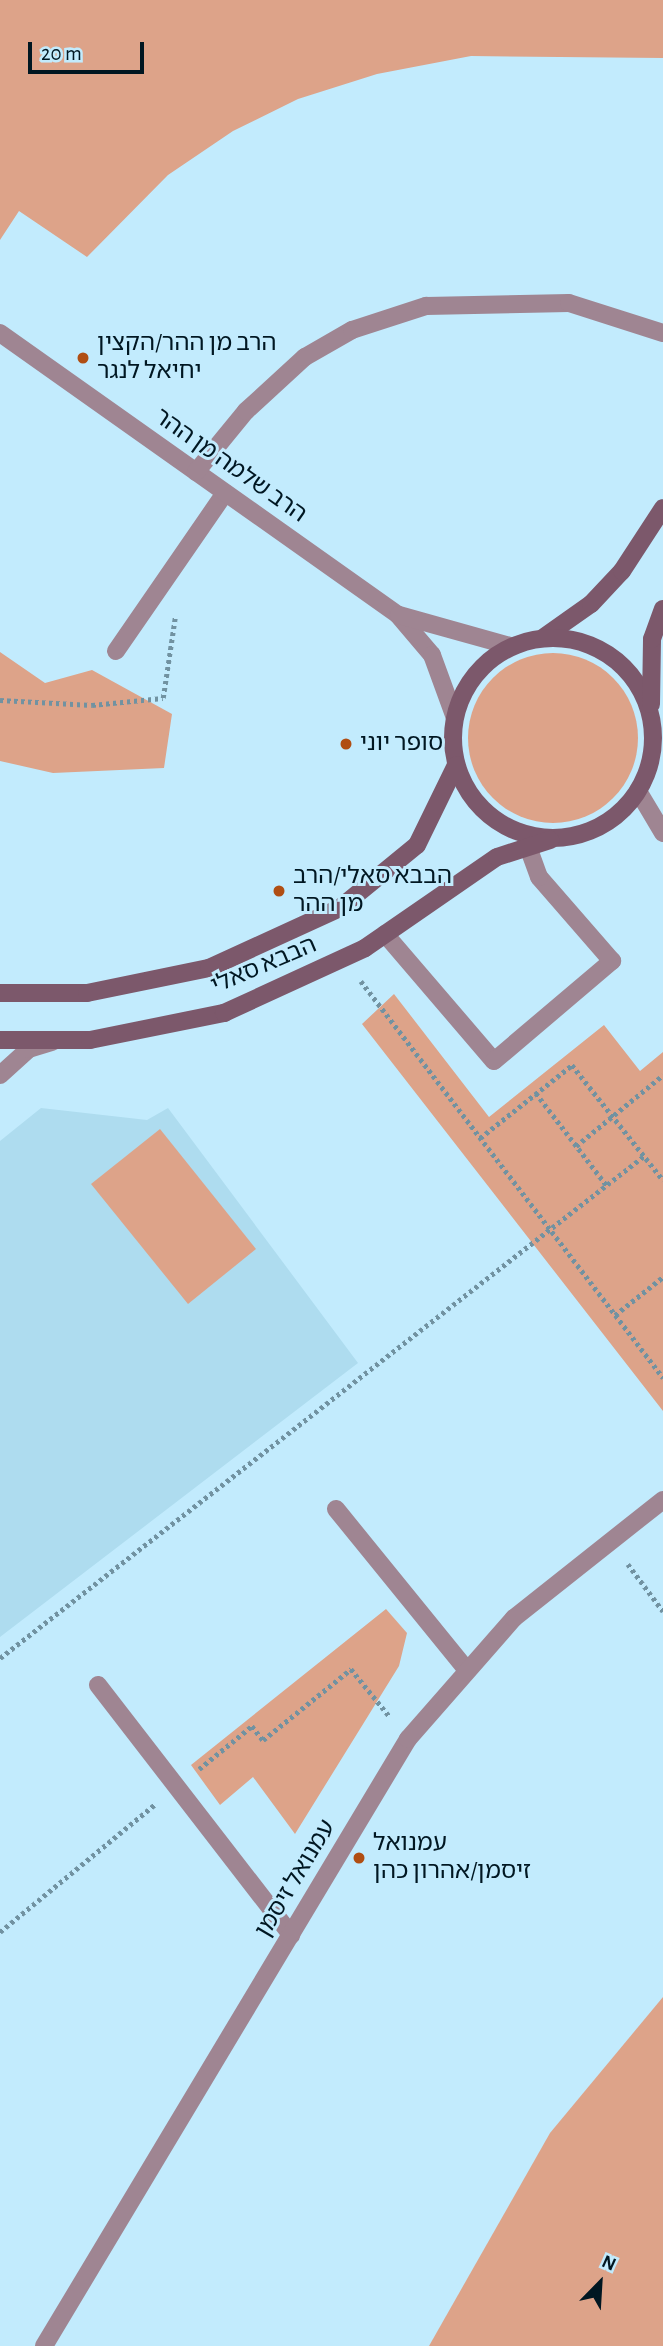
<!DOCTYPE html>
<meta charset="utf-8">
<style>
body{margin:0}
#map{position:relative;width:663px;height:2346px;overflow:hidden;background:#c2ebfd;font-family:"Alegreya Sans","Noto Sans Hebrew",sans-serif}
div>[style]{position:absolute}
.built>*{inset:0;background:#aedcef}
.green>*{inset:0;background:#dda389}
.round{border-radius:50%}
.path>*{height:4.5px;margin-top:-2.25px;transform-origin:0;background:repeating-linear-gradient(90deg,#7192a1 0 3.5px,transparent 0 7px)}
.lane>*{height:18px;margin:-9px;padding:0 9px;transform-origin:9px;border-radius:9px;background:#9f8592}
.street>*{height:18px;margin:-9px;padding:0 9px;transform-origin:9px;border-radius:9px;background:#9f8592}
.secondary>*{height:18px;margin:-9px;padding:0 9px;transform-origin:9px;border-radius:9px;background:#7c586b}
.secondary>.ring{margin:-9px;padding:0;box-sizing:content-box;background:none;border:18px solid #7c586b;border-radius:50%}
.dots>*{width:19px;height:19px;translate:-50% -50%;box-sizing:border-box;border:4px solid #c2ebfd;border-radius:50%}
span{translate:-50% -50%;white-space:nowrap;text-align:center;line-height:1.15;-webkit-text-stroke:6px #c2ebfd;paint-order:stroke}
.poi-label{font-size:24px;color:#001722}
.left{translate:0 -50%;text-align:left}
.street-label{font-size:24px;color:#001722}
.north{position:absolute;left:565px;top:2248px;width:70px;height:70px;-webkit-text-stroke:5px #c2ebfd;paint-order:stroke;rotate:24deg;font-size:19px;font-weight:700;line-height:28px;text-align:center;color:#001722}
.north::after{content:'';display:block;margin:auto;width:24px;height:32px;background:#001722;clip-path:polygon(50% 0,100% 100%,50% 72%,0 100%)}
.scale{position:absolute;left:28px;top:42px;width:116px;height:32px;box-sizing:border-box;border:4px solid #001722;border-top:0;padding-left:9px;font-size:21px;line-height:24px;white-space:nowrap;color:#001722;-webkit-text-stroke:5px #c2ebfd;paint-order:stroke}
</style>
<div id="map">
<div class="built">
<i style="clip-path:polygon(41px 1108px,147px 1120px,168px 1108px,358px 1363px,0 1637px,0 1141px)"></i>
</div>
<div class="green">
<i style="clip-path:polygon(0 0,663px 0,663px 58px,471px 56px,377px 74px,298px 99px,233px 131px,168px 175px,87px 257px,19px 211px,0 240px)"></i>
<i style="clip-path:polygon(0 652px,45px 683px,92px 670px,172px 714px,164px 768px,53px 773px,0 761px)"></i>
<i class="round" style="left:468px;top:653px;width:170px;height:170px"></i>
<i style="clip-path:polygon(394px 994px,489px 1117px,604px 1025px,640px 1071px,663px 1052px,663px 1411px,362px 1024px)"></i>
<i style="clip-path:polygon(160px 1129px,256px 1249px,188px 1304px,91px 1184px)"></i>
<i style="clip-path:polygon(386px 1609px,407px 1633px,399px 1666px,295px 1834px,253px 1777px,220px 1805px,191px 1765px)"></i>
<i style="clip-path:polygon(663px 1997px,663px 2346px,429px 2346px,550px 2133px)"></i>
</div>
<div class="path">
<i style="left:0;top:700px;width:92px;rotate:3.1deg"></i>
<i style="left:92px;top:705px;width:71px;rotate:-5.6deg"></i>
<i style="left:163px;top:698px;width:81px;rotate:-81.5deg"></i>
<i style="left:361px;top:981px;width:499px;rotate:52.7deg"></i>
<i style="left:536px;top:1093px;width:117px;rotate:52.6deg"></i>
<i style="left:480px;top:1138px;width:117px;rotate:-38.4deg"></i>
<i style="left:572px;top:1065px;width:147px;rotate:51.6deg"></i>
<i style="left:576px;top:1146px;width:112px;rotate:-39.2deg"></i>
<i style="left:615px;top:1315px;width:61px;rotate:-38.4deg"></i>
<i style="left:628px;top:1564px;width:59px;rotate:53.3deg"></i>
<i style="left:0;top:1658px;width:817px;rotate:-37.94deg"></i>
<i style="left:199px;top:1769px;width:68px;rotate:-39.1deg"></i>
<i style="left:252px;top:1726px;width:18px;rotate:52deg"></i>
<i style="left:263px;top:1740px;width:113px;rotate:-38.9deg"></i>
<i style="left:351px;top:1669px;width:62px;rotate:50.9deg"></i>
<i style="left:0;top:1932px;width:200px;rotate:-39.5deg"></i>
</div>
<div class="lane">
<i style="left:116px;top:651px;width:192px;rotate:-55.4deg"></i>
<i style="left:385px;top:934px;width:167px;rotate:49.4deg"></i>
<i style="left:494px;top:1061px;width:155px;rotate:-40.3deg"></i>
<i style="left:612px;top:961px;width:111px;rotate:-131deg"></i>
<i style="left:539px;top:877px;width:32px;rotate:-110deg"></i>
<i style="left:336px;top:1509px;width:205px;rotate:50.9deg"></i>
<i style="left:98px;top:1685px;width:316px;rotate:52.3deg"></i>
</div>
<div class="street">
<i style="left:0;top:333px;width:488px;rotate:35.3deg"></i>
<i style="left:398px;top:615px;width:52px;rotate:49.6deg"></i>
<i style="left:432px;top:655px;width:64px;rotate:69.9deg"></i>
<i style="left:196px;top:472px;width:79px;rotate:-50.7deg"></i>
<i style="left:246px;top:411px;width:80px;rotate:-42.5deg"></i>
<i style="left:305px;top:357px;width:54px;rotate:-29.9deg"></i>
<i style="left:352px;top:330px;width:78px;rotate:-18deg"></i>
<i style="left:426px;top:306px;width:143px;rotate:-1.2deg"></i>
<i style="left:569px;top:303px;width:99px;rotate:17.7deg"></i>
<i style="left:399px;top:615px;width:115px;rotate:15.6deg"></i>
<i style="left:638px;top:791px;width:49px;rotate:59.2deg"></i>
<i style="left:0;top:1075px;width:39px;rotate:-42deg"></i>
<i style="left:29px;top:1049px;width:24px;rotate:-17deg"></i>
<i style="left:44px;top:2346px;width:708px;rotate:-59.05deg"></i>
<i style="left:408px;top:1739px;width:161px;rotate:-48.8deg"></i>
<i style="left:514px;top:1618px;width:190px;rotate:-38.4deg"></i>
</div>
<div class="secondary">
<i style="left:544px;top:637px;width:57px;rotate:-35.1deg"></i>
<i style="left:591px;top:604px;width:45px;rotate:-46.8deg"></i>
<i style="left:622px;top:571px;width:75px;rotate:-56.9deg"></i>
<i class="ring" style="left:453px;top:638px;width:182px;height:182px"></i>
<i style="left:651px;top:704px;width:65px;rotate:-89.1deg"></i>
<i style="left:652px;top:639px;width:32px;rotate:-70deg"></i>
<i style="left:0;top:993px;width:87px"></i>
<i style="left:87px;top:993px;width:125px;rotate:-11.6deg"></i>
<i style="left:209px;top:968px;width:144px;rotate:-24.6deg"></i>
<i style="left:340px;top:908px;width:99px;rotate:-39.3deg"></i>
<i style="left:417px;top:845px;width:89px;rotate:-64deg"></i>
<i style="left:0;top:1040px;width:90px"></i>
<i style="left:90px;top:1040px;width:137px;rotate:-11.4deg"></i>
<i style="left:224px;top:1013px;width:155px;rotate:-24.7deg"></i>
<i style="left:365px;top:948px;width:160px;rotate:-34.6deg"></i>
<i style="left:497px;top:857px;width:56px;rotate:-17.8deg"></i>
</div>
<div class="dots">
<i style="left:83px;top:358px;background:#b04e13"></i>
<i style="left:346px;top:744px;background:#b04e13"></i>
<i style="left:279px;top:891px;background:#b04e13"></i>
<i style="left:359px;top:1858px;background:#b04e13"></i>
</div>
<div class="poi-label">
<span class="left" style="left:97px;top:358px">הרב מן ההר/הקצין<br>יחיאל לנגר</span>
<span class="left" style="left:360px;top:744px">סופר יוני</span>
<span class="left" style="left:293px;top:891px">הבבא סאלי/הרב<br>מן ההר</span>
<span class="left" style="left:373px;top:1858px">עמנואל<br>זיסמן/אהרון כהן</span>
</div>
<div class="street-label">
<span style="left:230px;top:466px;rotate:35deg">הרב שלמה מן ההר</span>
<span style="left:264px;top:966px;rotate:-23deg">הבבא סאלי</span>
<span style="left:296px;top:1879px;rotate:-59deg">עמנואל זיסמן</span>
</div>
<div class="north">N</div>
<div class="scale">20 m</div>
</div>
